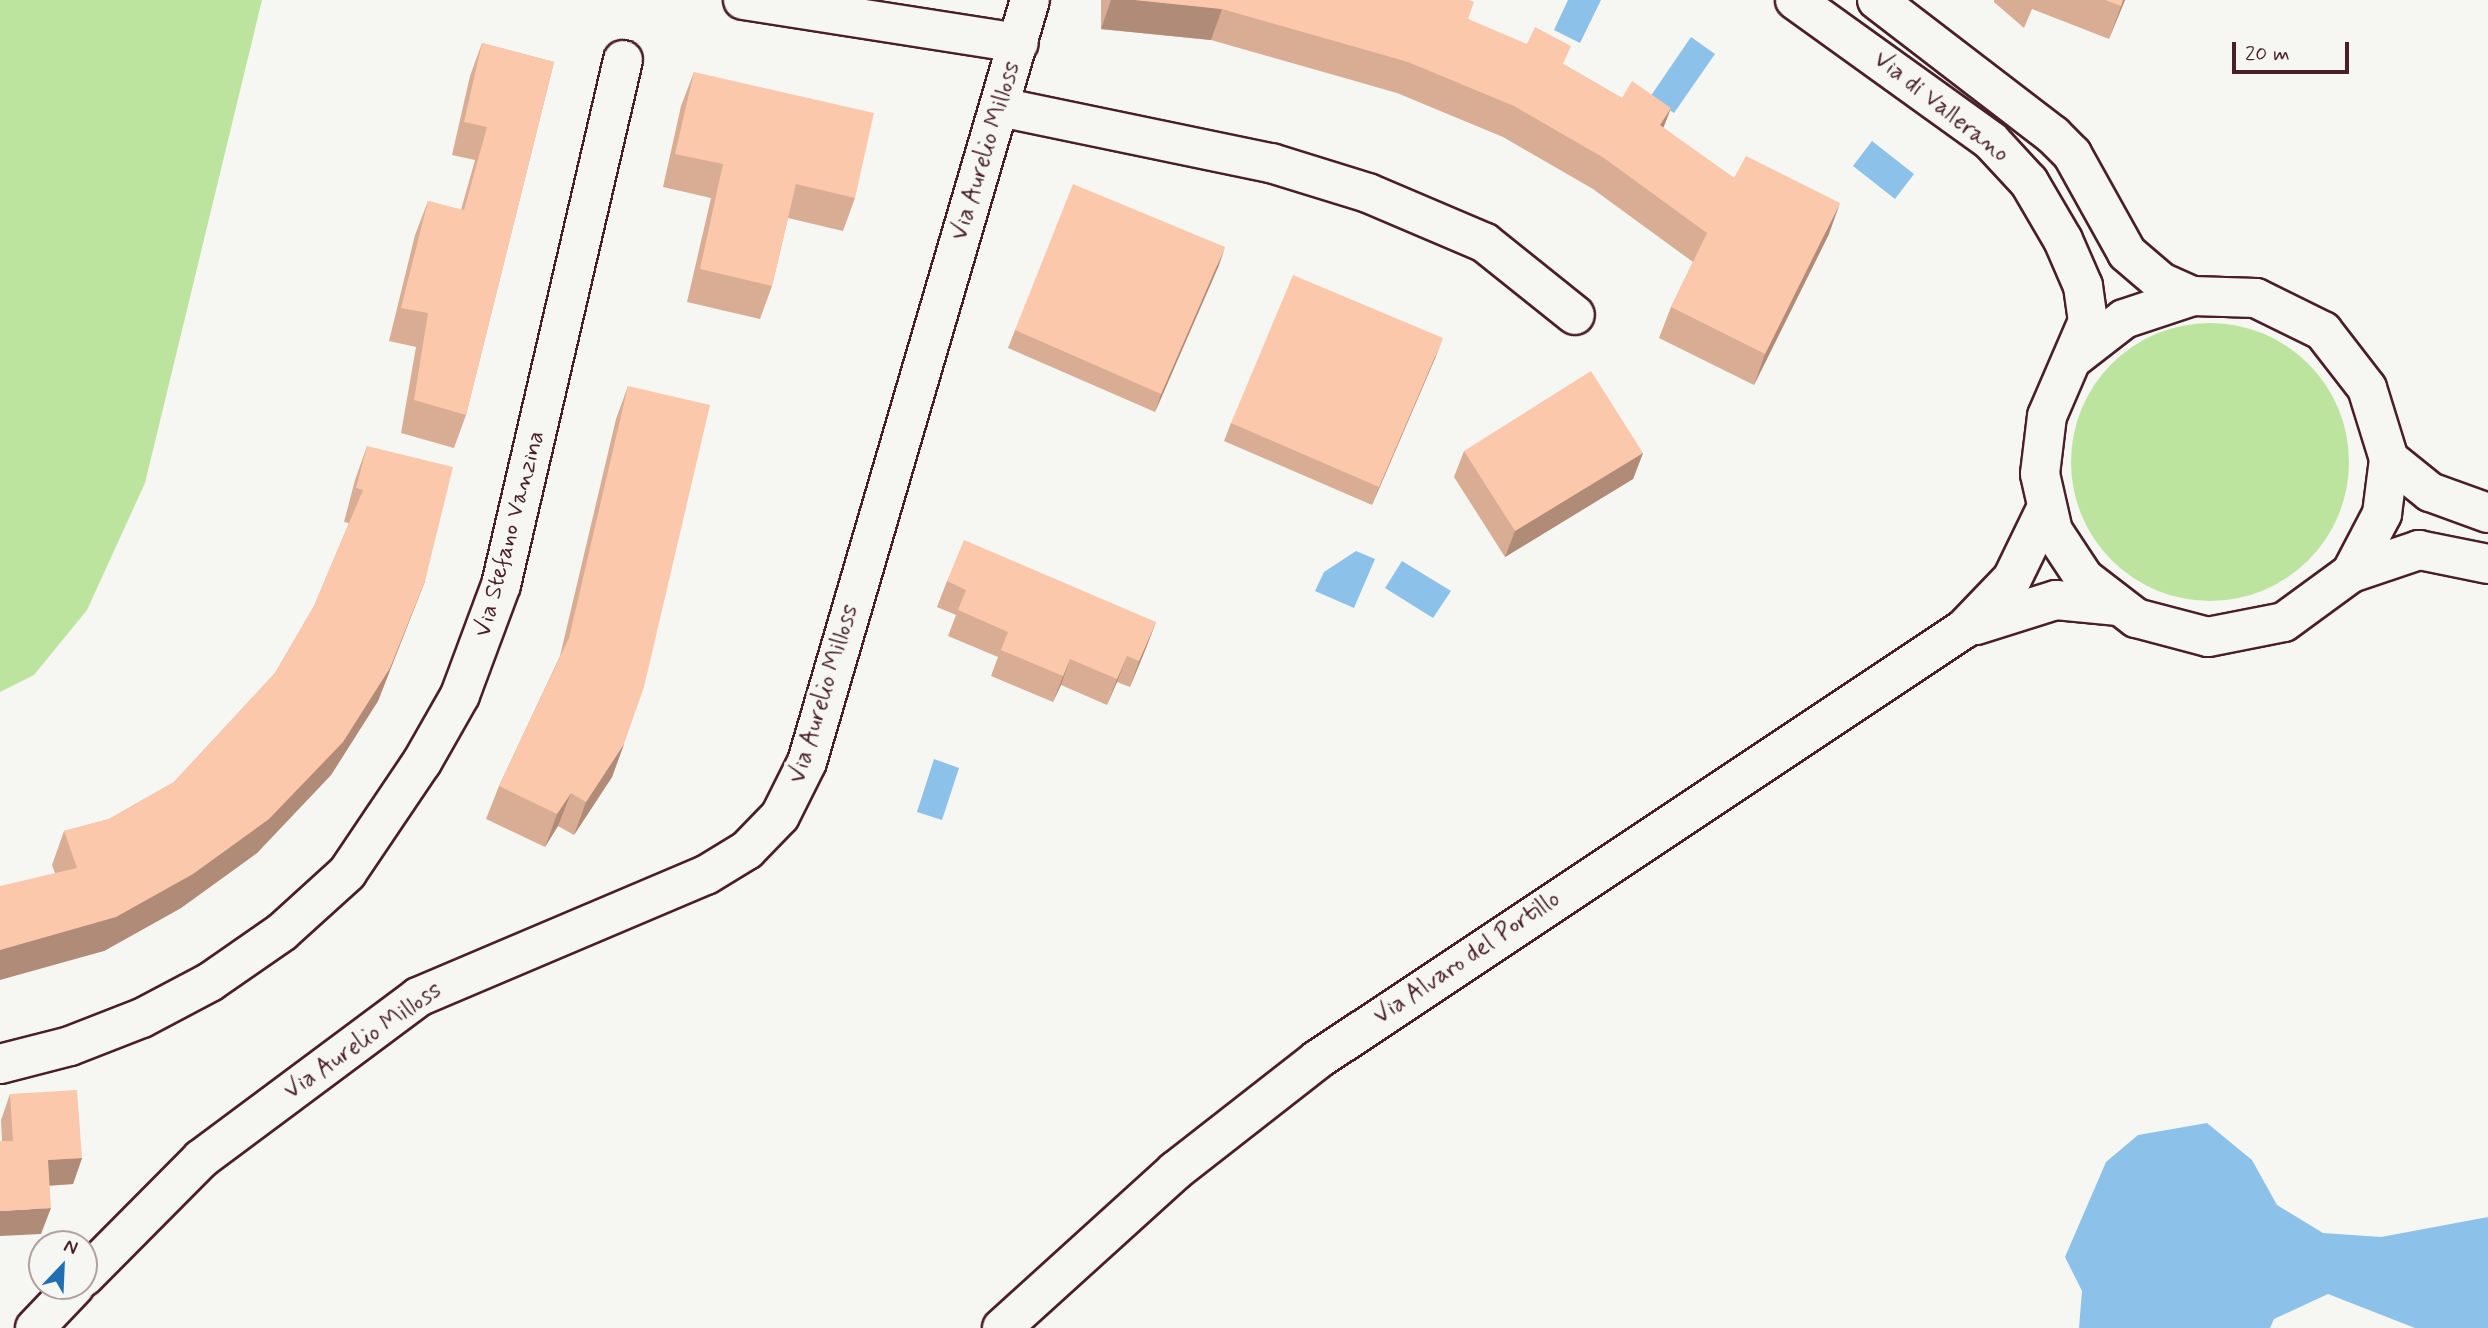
<!DOCTYPE html>
<style>
body{margin:0}
#map{position:relative;width:2488px;height:1328px;overflow:hidden;background:#f6f6f2;font-family:Mynerve,sans-serif}
div>[style]{position:absolute}
.green>*{inset:0;background:#bde49f}
.round{border-radius:50%}
.water>*{inset:0;background:#8cc2ea}
.roads{filter:drop-shadow(2px 0 #4a1f2b) drop-shadow(-2px 0 #4a1f2b) drop-shadow(0 2px #4a1f2b) drop-shadow(0 -2px #4a1f2b)}
.street>*{height:38px;margin:-19px;padding:0 19px;transform-origin:19px;border-radius:19px;background:#f6f6f2}
.secondary>*{height:38px;margin:-19px;padding:0 19px;transform-origin:19px;border-radius:19px;background:#f6f6f2}
.wall>*{inset:0;background:#d9ac94}
.shaded-wall>*{inset:0;background:#b08c78}
.building>*{inset:0;background:#fcc8ac}
span{translate:-50% -50%;white-space:nowrap;text-align:center;line-height:1.15;-webkit-text-stroke:6px #f6f6f2;paint-order:stroke}
.street-label{font-size:24px;color:#4a1f2b}
.north{position:absolute;left:28px;top:1230px;width:70px;height:70px;box-sizing:border-box;background:#f6f6f2;border:2px solid #b1a0a2;border-radius:50%;rotate:23deg;font-size:19px;font-weight:700;line-height:28px;text-align:center;color:#4a1f2b}
.north::after{content:'';display:block;margin:auto;width:24px;height:32px;background:#1f6fb2;clip-path:polygon(50% 0,100% 100%,50% 72%,0 100%)}
.scale{position:absolute;left:2232px;top:42px;width:117px;height:32px;box-sizing:border-box;border:4px solid #4a1f2b;border-top:0;padding-left:9px;font-size:21px;line-height:24px;white-space:nowrap;color:#4a1f2b;-webkit-text-stroke:5px #f6f6f2;paint-order:stroke}
</style>
<div id="map">
<div class="green">
<i style="clip-path:polygon(0 0,262px 0,145px 483px,87px 610px,34px 675px,0 692px)"></i>
<i class="round" style="left:2071px;top:323px;width:278px;height:278px"></i>
</div>
<div class="water">
<i style="clip-path:polygon(1568px 0,1601px 0,1580px 43px,1554px 30px)"></i>
<i style="clip-path:polygon(1691px 37px,1715px 54px,1674px 113px,1650px 97px)"></i>
<i style="clip-path:polygon(1872px 141px,1914px 174px,1895px 199px,1853px 166px)"></i>
<i style="clip-path:polygon(1356px 551px,1375px 559px,1354px 608px,1315px 591px,1324px 572px)"></i>
<i style="clip-path:polygon(1402px 561px,1451px 591px,1433px 618px,1385px 588px)"></i>
<i style="clip-path:polygon(934px 759px,959px 768px,942px 820px,917px 812px)"></i>
<i style="clip-path:polygon(2207px 1123px,2252px 1160px,2277px 1205px,2323px 1233px,2381px 1237px,2488px 1217px,2488px 1328px,2415px 1328px,2328px 1294px,2274px 1319px,2270px 1328px,2079px 1328px,2082px 1291px,2065px 1257px,2106px 1162px,2138px 1135px)"></i>
</div>
<div class="roads">
<div class="street">
<i style="left:743px;top:0;width:279px;rotate:8.9deg"></i>
<i style="left:1000px;top:107px;width:277px;rotate:11.7deg"></i>
<i style="left:1271px;top:163px;width:102px;rotate:17.2deg"></i>
<i style="left:1368px;top:193px;width:127px;rotate:23.1deg"></i>
<i style="left:1485px;top:243px;width:115px;rotate:38.7deg"></i>
<i style="left:0;top:1064px;width:72px;rotate:-14.4deg"></i>
<i style="left:70px;top:1046px;width:77px;rotate:-21.3deg"></i>
<i style="left:142px;top:1018px;width:77px;rotate:-27.9deg"></i>
<i style="left:210px;top:982px;width:88px;rotate:-34.8deg"></i>
<i style="left:282px;top:932px;width:88px;rotate:-42.2deg"></i>
<i style="left:347px;top:873px;width:134px;rotate:-56deg"></i>
<i style="left:422px;top:762px;width:77px;rotate:-60.4deg"></i>
<i style="left:460px;top:695px;width:117px;rotate:-69.6deg"></i>
<i style="left:501px;top:585px;width:539px;rotate:-76.92deg"></i>
<i style="left:84px;top:1277px;width:166px;rotate:-45.2deg"></i>
<i style="left:201px;top:1159px;width:271px;rotate:-36.7deg"></i>
<i style="left:418px;top:997px;width:313px;rotate:-23deg"></i>
<i style="left:706px;top:875px;width:48px;rotate:-31.4deg"></i>
<i style="left:747px;top:850px;width:47px;rotate:-45.9deg"></i>
<i style="left:780px;top:816px;width:60px;rotate:-63.4deg"></i>
<i style="left:807px;top:762px;width:794px;rotate:-73.69deg"></i>
<i style="left:35px;top:1328px;width:58px;rotate:-46.4deg"></i>
</div>
<div class="secondary">
<i style="left:1795px;top:0;width:241px;rotate:35.7deg"></i>
<i style="left:1991px;top:141px;width:56px;rotate:47.2deg"></i>
<i style="left:2029px;top:182px;width:67px;rotate:59.6deg"></i>
<i style="left:2063px;top:240px;width:50px;rotate:66.5deg"></i>
<i style="left:2083px;top:286px;width:35px;rotate:82deg"></i>
<i style="left:2088px;top:321px;width:103px;rotate:113.3deg"></i>
<i style="left:2047px;top:416px;width:58px;rotate:96.9deg"></i>
<i style="left:2040px;top:474px;width:58px;rotate:77.2deg"></i>
<i style="left:2053px;top:531px;width:56px;rotate:56.6deg"></i>
<i style="left:2084px;top:578px;width:66px;rotate:37.6deg"></i>
<i style="left:2136px;top:618px;width:74px;rotate:14.8deg"></i>
<i style="left:2208px;top:637px;width:77px;rotate:-11.2deg"></i>
<i style="left:2284px;top:622px;width:83px;rotate:-36.2deg"></i>
<i style="left:2351px;top:573px;width:67px;rotate:-62.3deg"></i>
<i style="left:2382px;top:514px;width:55px;rotate:-82.7deg"></i>
<i style="left:2389px;top:459px;width:74px;rotate:-107.2deg"></i>
<i style="left:2367px;top:388px;width:72px;rotate:-127.7deg"></i>
<i style="left:2323px;top:331px;width:75px;rotate:-153.8deg"></i>
<i style="left:2256px;top:298px;width:63px;rotate:-178.2deg"></i>
<i style="left:2193px;top:296px;width:73px;rotate:161.6deg"></i>
<i style="left:2124px;top:319px;width:62px;rotate:142.2deg"></i>
<i style="left:1877px;top:0;width:222px;rotate:37.5deg"></i>
<i style="left:2053px;top:135px;width:27px;rotate:45deg"></i>
<i style="left:2072px;top:154px;width:113px;rotate:60.9deg"></i>
<i style="left:2127px;top:253px;width:45px;rotate:40.5deg"></i>
<i style="left:2161px;top:282px;width:35px;rotate:24deg"></i>
<i style="left:2389px;top:459px;width:53px;rotate:38.8deg"></i>
<i style="left:2430px;top:492px;width:62px;rotate:19.9deg"></i>
<i style="left:2351px;top:573px;width:72px;rotate:-18.7deg"></i>
<i style="left:2419px;top:550px;width:70px;rotate:11.5deg"></i>
<i style="left:1976px;top:625px;width:84px;rotate:-17.4deg"></i>
<i style="left:2056px;top:600px;width:60px;rotate:5.7deg"></i>
<i style="left:1002px;top:1328px;width:234px;rotate:-42.2deg"></i>
<i style="left:1175px;top:1171px;width:180px;rotate:-38deg"></i>
<i style="left:1317px;top:1060px;width:777px;rotate:-33.67deg"></i>
<i style="left:1964px;top:629px;width:69px;rotate:-46.2deg"></i>
<i style="left:2012px;top:579px;width:78px;rotate:-64.1deg"></i>
</div>
</div>
<div class="wall">
<i style="clip-path:polygon(1101px 0,1428px 0,1565px 65px,1622px 98px,1671px 108px,1663px 128px,1734px 178px,1829px 234px,1754px 385px,1659px 338px,1671px 307px,1693px 262px,1593px 189px,1503px 137px,1397px 93px,1211px 40px,1101px 29px)"></i>
<i style="clip-path:polygon(1994px 0,2125px 0,2109px 39px,2032px 9px,2024px 28px,1994px 2px)"></i>
<i style="clip-path:polygon(482px 43px,554px 62px,466px 415px,454px 448px,401px 433px,416px 347px,389px 341px,415px 235px,428px 201px,461px 210px,475px 160px,452px 155px,470px 76px)"></i>
<i style="clip-path:polygon(694px 72px,855px 198px,843px 231px,788px 218px,772px 286px,760px 319px,687px 302px,711px 198px,663px 187px,681px 106px)"></i>
<i style="clip-path:polygon(1219px 265px,1155px 412px,1008px 348px,1015px 330px)"></i>
<i style="clip-path:polygon(1436px 356px,1372px 505px,1224px 441px,1231px 423px)"></i>
<i style="clip-path:polygon(628px 386px,624px 744px,612px 777px,574px 835px,558px 826px,545px 847px,486px 819px,499px 786px,560px 656px,616px 419px)"></i>
<i style="clip-path:polygon(367px 446px,425px 581px,378px 701px,331px 775px,257px 853px,181px 908px,104px 951px,55px 873px,52px 865px,64px 831px,109px 819px,174px 782px,275px 673px,314px 606px,349px 523px,344px 522px,355px 480px)"></i>
<i style="clip-path:polygon(1464px 451px,1643px 453px,1633px 479px,1505px 557px,1454px 477px)"></i>
<i style="clip-path:polygon(947px 581px,1156px 622px,1146px 648px,1130px 687px,1117px 682px,1107px 705px,1061px 685px,1053px 702px,991px 676px,998px 657px,948px 636px,956px 615px,937px 607px)"></i>
<i style="clip-path:polygon(10px 1094px,82px 1158px,73px 1184px,49px 1186px,41px 1234px,2px 1141px,1px 1120px)"></i>
</div>
<div class="shaded-wall">
<i style="clip-path:polygon(1111px 0,1135px 0,1222px 9px,1211px 40px,1101px 29px)"></i>
<i style="clip-path:polygon(2123px 0,2125px 0,2109px 39px,2121px 6px)"></i>
<i style="clip-path:polygon(1671px 108px,1659px 139px,1660px 125px)"></i>
<i style="clip-path:polygon(1840px 203px,1829px 234px,1754px 385px,1765px 354px)"></i>
<i style="clip-path:polygon(1225px 247px,1219px 265px,1155px 412px,1161px 394px)"></i>
<i style="clip-path:polygon(1443px 338px,1436px 356px,1372px 505px,1379px 487px)"></i>
<i style="clip-path:polygon(1643px 453px,1633px 479px,1505px 557px,1515px 531px)"></i>
<i style="clip-path:polygon(425px 581px,378px 701px,331px 775px,257px 853px,181px 908px,104px 951px,0 980px,0 950px)"></i>
<i style="clip-path:polygon(1156px 622px,1146px 648px,1130px 687px,1139px 661px)"></i>
<i style="clip-path:polygon(1127px 656px,1117px 682px,1107px 705px,1117px 679px)"></i>
<i style="clip-path:polygon(1070px 659px,1061px 685px,1053px 702px,1063px 676px)"></i>
<i style="clip-path:polygon(624px 744px,612px 777px,574px 835px,586px 802px)"></i>
<i style="clip-path:polygon(571px 793px,558px 826px,545px 847px,557px 814px)"></i>
<i style="clip-path:polygon(82px 1158px,73px 1184px,38px 1186px,48px 1160px)"></i>
<i style="clip-path:polygon(51px 1208px,41px 1234px,0 1236px,0 1211px)"></i>
</div>
<div class="building">
<i style="clip-path:polygon(1135px 0,1469px 0,1474px 2px,1468px 19px,1527px 44px,1535px 27px,1571px 46px,1563px 64px,1622px 98px,1632px 81px,1671px 108px,1660px 125px,1734px 178px,1746px 156px,1840px 203px,1765px 354px,1671px 307px,1707px 233px,1604px 158px,1514px 106px,1408px 62px,1222px 9px)"></i>
<i style="clip-path:polygon(2105px 0,2123px 0,2121px 6px)"></i>
<i style="clip-path:polygon(482px 43px,554px 62px,466px 415px,414px 400px,428px 313px,401px 308px,428px 201px,464px 210px,487px 127px,464px 122px)"></i>
<i style="clip-path:polygon(694px 72px,874px 113px,855px 198px,796px 184px,772px 286px,700px 269px,723px 164px,675px 154px)"></i>
<i style="clip-path:polygon(1073px 184px,1225px 247px,1161px 394px,1015px 330px)"></i>
<i style="clip-path:polygon(1293px 275px,1443px 338px,1379px 487px,1231px 423px)"></i>
<i style="clip-path:polygon(1591px 371px,1643px 453px,1515px 531px,1464px 451px)"></i>
<i style="clip-path:polygon(628px 386px,710px 405px,644px 687px,624px 744px,586px 802px,571px 793px,557px 814px,499px 786px,569px 638px)"></i>
<i style="clip-path:polygon(367px 446px,453px 467px,425px 581px,390px 668px,343px 742px,269px 819px,193px 874px,116px 917px,0 950px,0 886px,77px 868px,64px 831px,109px 819px,174px 782px,275px 673px,314px 606px,363px 490px,356px 488px)"></i>
<i style="clip-path:polygon(964px 540px,1156px 622px,1139px 661px,1127px 656px,1117px 679px,1070px 659px,1063px 676px,1001px 650px,1008px 632px,958px 610px,966px 590px,947px 581px)"></i>
<i style="clip-path:polygon(77px 1090px,82px 1158px,48px 1160px,51px 1208px,0 1211px,0 1141px,13px 1141px,10px 1094px)"></i>
</div>
<div class="street-label">
<span style="left:1941px;top:107px;rotate:38deg">Via di Vallerano</span>
<span style="left:986px;top:151px;rotate:-73deg">Via Aurelio Milloss</span>
<span style="left:510px;top:534px;rotate:-75deg">Via Stefano Vanzina</span>
<span style="left:824px;top:694px;rotate:-73deg">Via Aurelio Milloss</span>
<span style="left:1467px;top:958px;rotate:-34deg">Via Alvaro del Portillo</span>
<span style="left:363px;top:1041px;rotate:-35deg">Via Aurelio Milloss</span>
</div>
<div class="north">N</div>
<div class="scale">20 m</div>
</div>
